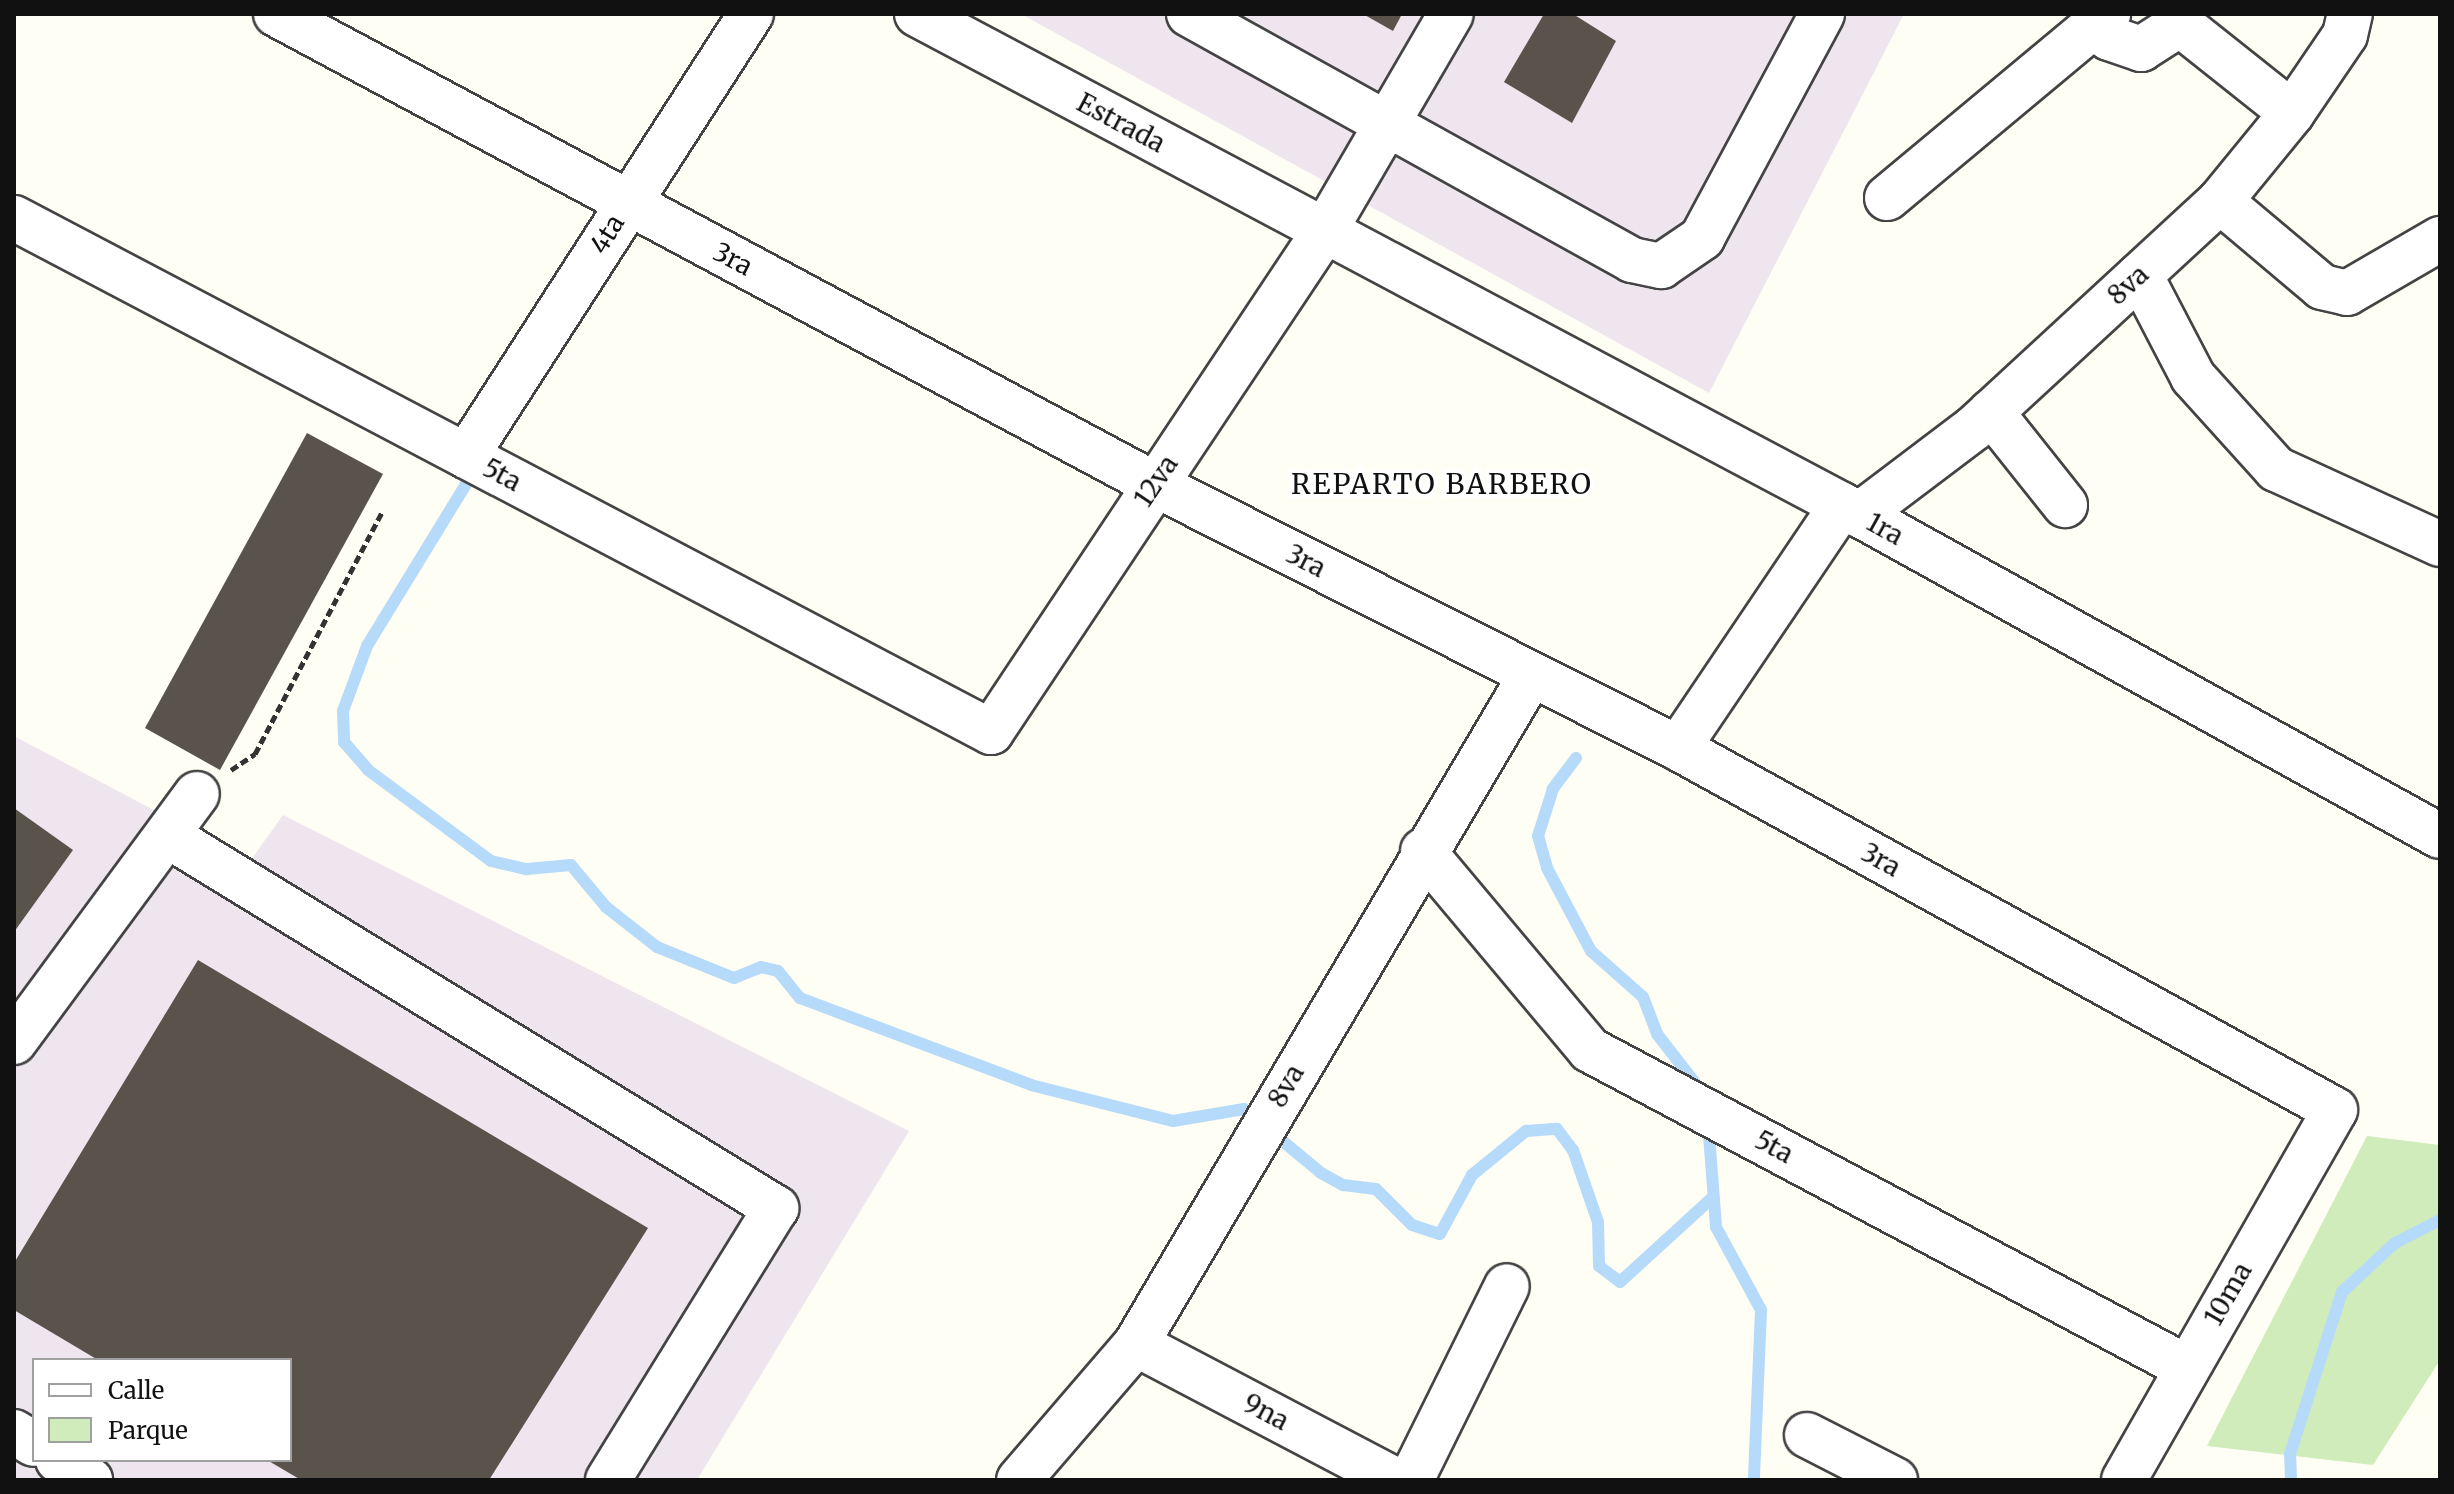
<!DOCTYPE html>
<style>
body{margin:0}
#map{position:relative;width:2454px;height:1494px;overflow:hidden;background:#fffef4;font-family:Merriweather,serif}
div>[style]{position:absolute}
.industrial>*{inset:0;background:#efe5ef}
.green>*{inset:0;background:#d0ecbb}
.stream>*{height:12px;margin:-6px;padding:0 6px;transform-origin:6px;border-radius:6px;background:#b6daf9}
.building>*{inset:0;background:#5a534c}
.path>*{height:5px;margin-top:-2.5px;transform-origin:0;background:repeating-linear-gradient(90deg,#333 0 8px,transparent 0 12px)}
.roads{filter:drop-shadow(2px 0 #444) drop-shadow(-2px 0 #444) drop-shadow(0 2px #444) drop-shadow(0 -2px #444)}
.minor>*{height:44px;margin:-22px;padding:0 22px;transform-origin:22px;border-radius:22px;background:#fff}
span{translate:-50% -50%;white-space:nowrap;text-align:center;line-height:1.15;-webkit-text-stroke:8px #fff;paint-order:stroke}
.street-label{font-size:26px;color:#111}
.neighbourhood-label{font-size:28px;color:#111;letter-spacing:2px}
.frame{position:absolute;inset:0;border:16px solid #111;pointer-events:none}
.legend{position:absolute;left:32px;top:1358px;width:260px;height:104px;box-sizing:border-box;background:#fff;border:2px solid #a0a0a0;margin:0;padding:10px 14px;list-style:none;font-size:24px;color:#111}
.legend li{display:flex;align-items:center;gap:16px;height:40px}
.legend b{width:40px;border:2px solid #a0a0a0}
</style>
<div id="map">
<div class="industrial">
<i style="clip-path:polygon(1021px 14px,1904px 14px,1709px 393px)"></i>
<i style="clip-path:polygon(evenodd,14px 736px,250px 861px,283px 815px,909px 1131px,697px 1480px,14px 1480px,14px 736px,34px 1360px,290px 1360px,290px 1460px,34px 1460px,34px 1360px)"></i>
</div>
<div class="green">
<i style="clip-path:polygon(2367px 1136px,2440px 1145px,2440px 1360px,2373px 1465px,2207px 1446px)"></i>
</div>
<div class="stream">
<i style="left:468px;top:481px;width:193px;rotate:121.5deg"></i>
<i style="left:367px;top:646px;width:69px;rotate:110.3deg"></i>
<i style="left:343px;top:711px;width:31px;rotate:88deg"></i>
<i style="left:344px;top:742px;width:37px;rotate:49deg"></i>
<i style="left:368px;top:770px;width:153px;rotate:36.5deg"></i>
<i style="left:491px;top:861px;width:37px;rotate:13deg"></i>
<i style="left:527px;top:869px;width:44px;rotate:-5.2deg"></i>
<i style="left:571px;top:865px;width:55px;rotate:50.2deg"></i>
<i style="left:606px;top:907px;width:65px;rotate:38.1deg"></i>
<i style="left:657px;top:947px;width:83px;rotate:21.9deg"></i>
<i style="left:734px;top:978px;width:29px;rotate:-22deg"></i>
<i style="left:761px;top:967px;width:17px;rotate:13deg"></i>
<i style="left:778px;top:971px;width:35px;rotate:51deg"></i>
<i style="left:800px;top:998px;width:247px;rotate:20.6deg"></i>
<i style="left:1031px;top:1085px;width:146px;rotate:14.2deg"></i>
<i style="left:1173px;top:1121px;width:72px;rotate:-9.6deg"></i>
<i style="left:1244px;top:1109px;width:100px;rotate:39.7deg"></i>
<i style="left:1321px;top:1173px;width:25px;rotate:29deg"></i>
<i style="left:1343px;top:1185px;width:33px;rotate:7deg"></i>
<i style="left:1376px;top:1189px;width:51px;rotate:45deg"></i>
<i style="left:1412px;top:1225px;width:29px;rotate:18deg"></i>
<i style="left:1440px;top:1234px;width:67px;rotate:-61.5deg"></i>
<i style="left:1472px;top:1175px;width:70px;rotate:-39.2deg"></i>
<i style="left:1526px;top:1131px;width:31px;rotate:-4deg"></i>
<i style="left:1557px;top:1129px;width:26px;rotate:53deg"></i>
<i style="left:1573px;top:1150px;width:76px;rotate:70.9deg"></i>
<i style="left:1598px;top:1222px;width:44px;rotate:88.7deg"></i>
<i style="left:1599px;top:1266px;width:26px;rotate:37deg"></i>
<i style="left:1620px;top:1282px;width:126px;rotate:-42.4deg"></i>
<i style="left:1576px;top:758px;width:39px;rotate:127deg"></i>
<i style="left:1553px;top:789px;width:49px;rotate:107.7deg"></i>
<i style="left:1538px;top:836px;width:33px;rotate:74deg"></i>
<i style="left:1547px;top:868px;width:94px;rotate:62.1deg"></i>
<i style="left:1591px;top:951px;width:69px;rotate:41.5deg"></i>
<i style="left:1643px;top:997px;width:40px;rotate:69deg"></i>
<i style="left:1657px;top:1034px;width:75px;rotate:52.1deg"></i>
<i style="left:1708px;top:1122px;width:105px;rotate:85.6deg"></i>
<i style="left:1716px;top:1227px;width:94px;rotate:61.5deg"></i>
<i style="left:1761px;top:1310px;width:170px;rotate:92.4deg"></i>
<i style="left:2291px;top:1480px;width:26px;rotate:-92deg"></i>
<i style="left:2290px;top:1454px;width:170px;rotate:-72.2deg"></i>
<i style="left:2342px;top:1292px;width:72px;rotate:-42.8deg"></i>
<i style="left:2395px;top:1243px;width:51px;rotate:-27.1deg"></i>
</div>
<div class="building">
<i style="clip-path:polygon(1363px 14px,1402px 14px,1393px 31px)"></i>
<i style="clip-path:polygon(1544px 14px,1573px 14px,1616px 41px,1572px 123px,1504px 82px)"></i>
<i style="clip-path:polygon(307px 433px,383px 474px,220px 770px,145px 728px)"></i>
<i style="clip-path:polygon(14px 808px,73px 850px,14px 932px)"></i>
<i style="clip-path:polygon(198px 960px,648px 1228px,489px 1480px,301px 1480px,267px 1460px,290px 1460px,290px 1360px,98px 1360px,14px 1310px,14px 1263px)"></i>
</div>
<div class="path">
<i style="left:231px;top:770px;width:29px;rotate:-34deg"></i>
<i style="left:255px;top:754px;width:273px;rotate:-62.3deg"></i>
</div>
<div class="roads">
<div class="minor">
<i style="left:276px;top:14px;width:996px;rotate:28.16deg"></i>
<i style="left:1154px;top:484px;width:587px;rotate:26.74deg"></i>
<i style="left:1678px;top:748px;width:750px;rotate:28.85deg"></i>
<i style="left:2335px;top:1110px;width:426px;rotate:119.7deg"></i>
<i style="left:917px;top:14px;width:1047px;rotate:27.96deg"></i>
<i style="left:1842px;top:505px;width:683px;rotate:28.97deg"></i>
<i style="left:1189px;top:14px;width:507px;rotate:29.04deg"></i>
<i style="left:1632px;top:260px;width:30px;rotate:12deg"></i>
<i style="left:1661px;top:266px;width:50px;rotate:-34.3deg"></i>
<i style="left:1702px;top:238px;width:254px;rotate:-61.8deg"></i>
<i style="left:2101px;top:24px;width:16px;rotate:60deg"></i>
<i style="left:2109px;top:38px;width:34px;rotate:19deg"></i>
<i style="left:2141px;top:49px;width:46px;rotate:-32.7deg"></i>
<i style="left:2180px;top:24px;width:143px;rotate:38.5deg"></i>
<i style="left:1887px;top:198px;width:288px;rotate:-39.8deg"></i>
<i style="left:2220px;top:201px;width:133px;rotate:40.1deg"></i>
<i style="left:2322px;top:287px;width:26px;rotate:13deg"></i>
<i style="left:2347px;top:293px;width:108px;rotate:-30.1deg"></i>
<i style="left:14px;top:218px;width:1104px;rotate:27.75deg"></i>
<i style="left:991px;top:732px;width:601px;rotate:-56.34deg"></i>
<i style="left:1324px;top:232px;width:252px;rotate:-59.8deg"></i>
<i style="left:2140px;top:275px;width:115px;rotate:62.5deg"></i>
<i style="left:2193px;top:377px;width:124px;rotate:47.9deg"></i>
<i style="left:2276px;top:469px;width:180px;rotate:24.6deg"></i>
<i style="left:1991px;top:412px;width:119px;rotate:51.5deg"></i>
<i style="left:466px;top:456px;width:526px;rotate:-57.19deg"></i>
<i style="left:1859px;top:515px;width:144px;rotate:-37.1deg"></i>
<i style="left:1974px;top:428px;width:335px;rotate:-42.7deg"></i>
<i style="left:2220px;top:201px;width:114px;rotate:-50.7deg"></i>
<i style="left:2292px;top:113px;width:94px;rotate:-55.8deg"></i>
<i style="left:2345px;top:35px;width:22px;rotate:-77deg"></i>
<i style="left:1678px;top:748px;width:293px;rotate:-56deg"></i>
<i style="left:170px;top:837px;width:711px;rotate:31.48deg"></i>
<i style="left:776px;top:1208px;width:320px;rotate:121.7deg"></i>
<i style="left:1423px;top:851px;width:260px;rotate:50deg"></i>
<i style="left:1590px;top:1050px;width:675px;rotate:28.01deg"></i>
<i style="left:14px;top:1042px;width:308px;rotate:-53.6deg"></i>
<i style="left:1136px;top:1344px;width:293px;rotate:27.7deg"></i>
<i style="left:14px;top:1432px;width:23px;rotate:31deg"></i>
<i style="left:1807px;top:1435px;width:99px;rotate:27.1deg"></i>
<i style="left:58px;top:1460px;width:38px;rotate:32deg"></i>
<i style="left:1019px;top:1480px;width:179px;rotate:-49.3deg"></i>
<i style="left:1136px;top:1344px;width:777px;rotate:-59.44deg"></i>
<i style="left:1411px;top:1480px;width:216px;rotate:-63.7deg"></i>
</div>
</div>
<div class="street-label">
<span style="left:1121px;top:123px;rotate:28deg">Estrada</span>
<span style="left:607px;top:234px;rotate:-58deg">4ta</span>
<span style="left:733px;top:259px;rotate:28deg">3ra</span>
<span style="left:2128px;top:285px;rotate:-42deg">8va</span>
<span style="left:502px;top:475px;rotate:28deg">5ta</span>
<span style="left:1156px;top:481px;rotate:-56deg">12va</span>
<span style="left:1885px;top:529px;rotate:29deg">1ra</span>
<span style="left:1306px;top:561px;rotate:27deg">3ra</span>
<span style="left:1881px;top:860px;rotate:29deg">3ra</span>
<span style="left:1286px;top:1086px;rotate:-60deg">8va</span>
<span style="left:1774px;top:1147px;rotate:28deg">5ta</span>
<span style="left:2228px;top:1294px;rotate:-60deg">10ma</span>
<span style="left:1266px;top:1412px;rotate:28deg">9na</span>
</div>
<div class="neighbourhood-label">
<span style="left:1442px;top:484px">REPARTO BARBERO</span>
</div>
<div class="frame"></div>
<ul class="legend">
<li><b style="height:10px;background:#fff"></b>Calle</li>
<li><b style="height:22px;background:#d0ecbb"></b>Parque</li>
</ul>
</div>
